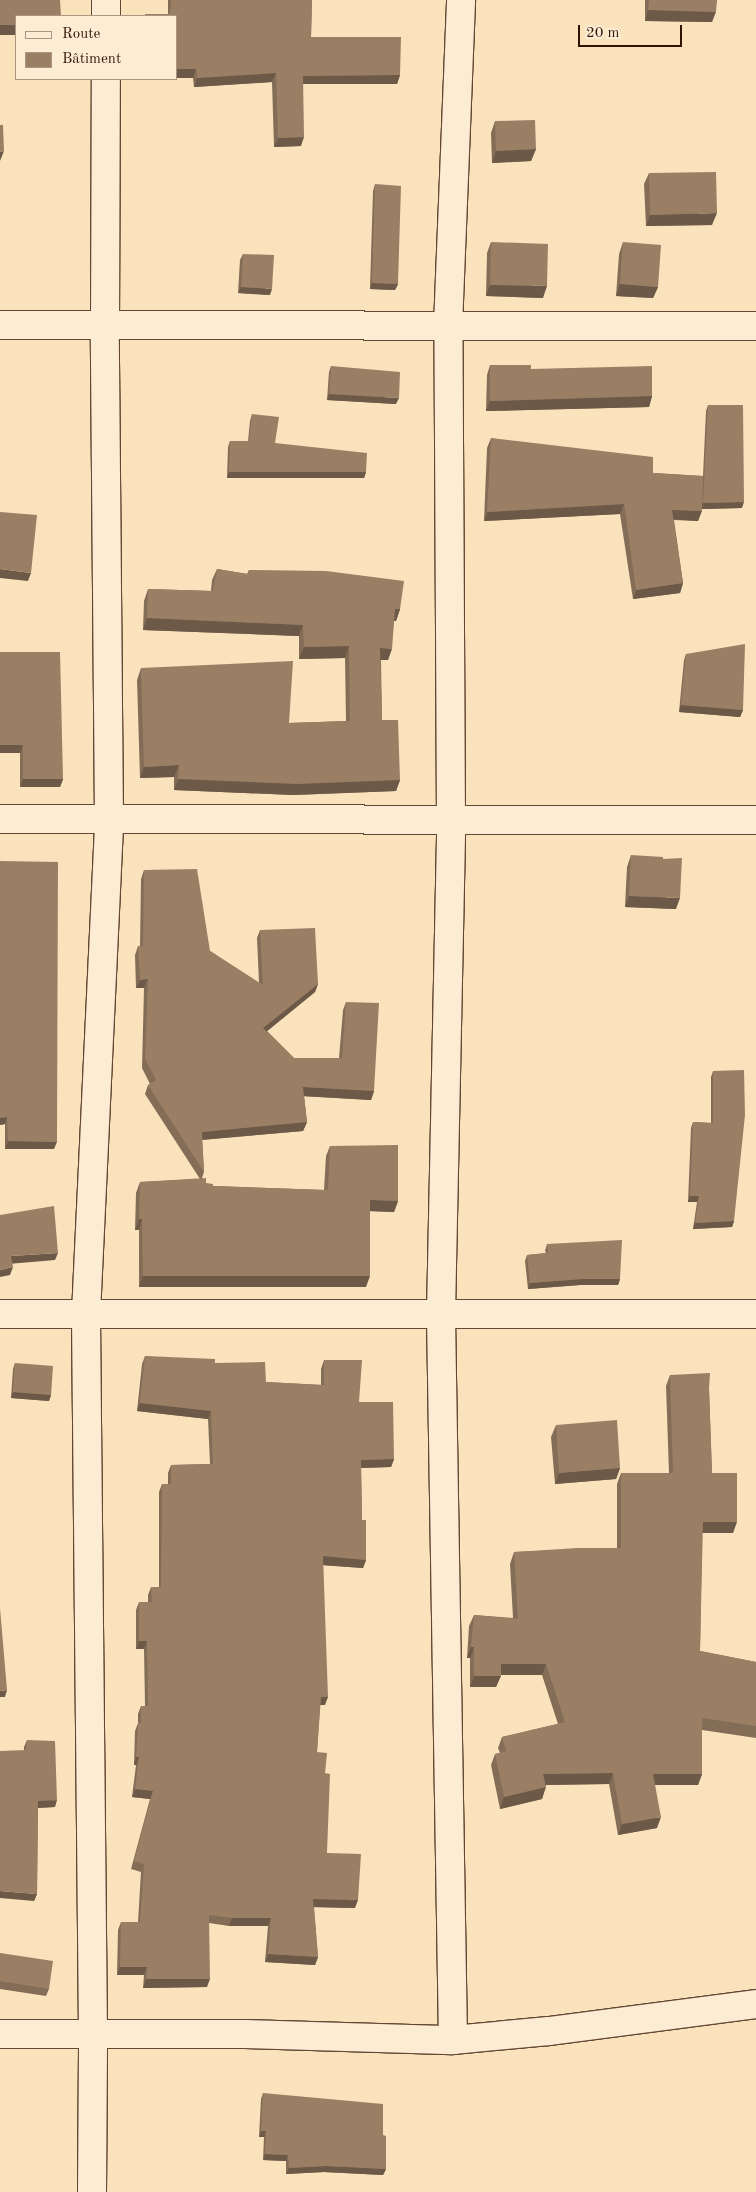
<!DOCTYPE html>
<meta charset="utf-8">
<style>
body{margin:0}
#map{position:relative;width:756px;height:2192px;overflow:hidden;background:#fae2bc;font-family:"Old Standard TT",serif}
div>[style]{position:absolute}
.roads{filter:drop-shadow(1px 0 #644834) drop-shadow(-1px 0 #644834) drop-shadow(0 1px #644834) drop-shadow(0 -1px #644834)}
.street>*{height:28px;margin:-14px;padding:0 14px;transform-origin:14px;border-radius:14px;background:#fcecd3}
.wall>*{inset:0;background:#846d57}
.shaded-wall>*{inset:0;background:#6c5947}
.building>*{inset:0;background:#9a7f65}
span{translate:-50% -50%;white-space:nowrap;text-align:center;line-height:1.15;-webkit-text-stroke:4.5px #fcecd3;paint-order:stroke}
.legend{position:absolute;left:15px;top:15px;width:162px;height:65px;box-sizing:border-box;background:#fcecd3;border:1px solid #ab9681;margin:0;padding:6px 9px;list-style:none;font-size:15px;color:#321406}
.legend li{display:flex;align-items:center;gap:10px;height:25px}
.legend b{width:25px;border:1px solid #ab9681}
.scale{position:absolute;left:578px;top:25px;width:104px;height:22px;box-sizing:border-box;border:2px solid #321406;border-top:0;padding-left:6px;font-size:15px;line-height:18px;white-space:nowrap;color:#321406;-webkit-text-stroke:4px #fcecd3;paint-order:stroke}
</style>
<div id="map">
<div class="roads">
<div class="street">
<i style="left:106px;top:16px;width:16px;rotate:-90deg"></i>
<i style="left:0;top:325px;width:756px;rotate:0.08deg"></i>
<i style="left:0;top:819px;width:756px;rotate:0.08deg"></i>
<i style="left:0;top:1314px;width:756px"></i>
<i style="left:0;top:2034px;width:245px"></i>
<i style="left:245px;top:2034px;width:208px;rotate:1.7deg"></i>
<i style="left:453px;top:2040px;width:96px;rotate:-5.4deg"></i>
<i style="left:549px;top:2031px;width:209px;rotate:-7.4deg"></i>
<i style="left:453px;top:2040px;width:726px;rotate:-90.95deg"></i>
<i style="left:441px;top:1314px;width:494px;rotate:-88.8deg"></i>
<i style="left:451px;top:820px;width:494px;rotate:-90.3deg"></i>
<i style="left:448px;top:326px;width:326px;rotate:-87.7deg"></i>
<i style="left:92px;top:2192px;width:158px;rotate:-89.6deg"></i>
<i style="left:93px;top:2034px;width:720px;rotate:-90.56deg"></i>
<i style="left:86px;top:1314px;width:496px;rotate:-87.3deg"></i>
<i style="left:109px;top:819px;width:494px;rotate:-90.5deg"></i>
<i style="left:105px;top:325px;width:246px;rotate:-89.8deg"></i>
</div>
</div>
<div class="wall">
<i style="clip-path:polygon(168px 0,312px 0,311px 37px,400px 75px,397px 84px,303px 84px,301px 146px,274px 147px,272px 82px,194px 87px,193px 78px,176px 16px,145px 16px,145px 14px,168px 14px)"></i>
<i style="clip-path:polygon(645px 0,717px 0,712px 22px,645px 21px)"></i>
<i style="clip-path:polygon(495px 121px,536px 149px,531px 161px,492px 163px,491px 133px)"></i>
<i style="clip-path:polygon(649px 173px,712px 225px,646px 226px,644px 184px)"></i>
<i style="clip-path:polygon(375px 184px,398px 284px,395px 290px,370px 289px,373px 191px)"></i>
<i style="clip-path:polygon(491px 242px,543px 298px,486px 296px,487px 253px)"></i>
<i style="clip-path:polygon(623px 242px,658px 287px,653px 298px,616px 296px,619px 254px)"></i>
<i style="clip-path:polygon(243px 254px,270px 295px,238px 293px,240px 260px)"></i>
<i style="clip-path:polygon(490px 365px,531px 369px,652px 396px,649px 407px,486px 411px,487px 375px)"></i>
<i style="clip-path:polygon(331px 366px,396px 404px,327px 400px,329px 372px)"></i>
<i style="clip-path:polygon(708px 405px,742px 508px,702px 509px,698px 521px,674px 520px,683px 583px,680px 593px,633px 599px,620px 514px,484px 521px,487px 448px,491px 438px,653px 473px,703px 476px,706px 411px)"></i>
<i style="clip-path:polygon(252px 414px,275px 443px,366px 472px,364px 478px,227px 478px,228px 447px,230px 441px,248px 441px,250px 421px)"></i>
<i style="clip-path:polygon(217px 569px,247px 574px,249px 570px,400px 609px,396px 621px,394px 621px,388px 660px,381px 660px,382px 720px,400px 780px,396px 791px,293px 795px,174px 790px,174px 777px,140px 778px,137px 680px,141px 668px,289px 723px,346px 721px,345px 658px,299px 659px,299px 636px,143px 630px,144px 601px,148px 589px,211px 591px,212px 580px)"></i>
<i style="clip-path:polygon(0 652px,63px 779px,60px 787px,20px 787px,20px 753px,0 753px)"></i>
<i style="clip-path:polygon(686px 654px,743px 710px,740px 717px,679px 712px,684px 660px)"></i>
<i style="clip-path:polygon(631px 855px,676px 909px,625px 907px,627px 867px)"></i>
<i style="clip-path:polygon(0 861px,54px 1149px,5px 1149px,5px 1124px,0 1125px)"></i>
<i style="clip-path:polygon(144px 870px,210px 951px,259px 983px,257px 938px,260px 930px,318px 984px,315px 992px,267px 1031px,294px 1058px,339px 1058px,343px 1010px,346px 1002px,374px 1091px,371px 1100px,304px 1096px,307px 1122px,303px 1131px,202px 1140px,204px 1172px,202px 1178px,206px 1183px,213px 1186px,324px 1190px,326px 1156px,330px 1146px,398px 1201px,394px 1212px,370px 1211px,366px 1287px,139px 1287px,139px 1230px,135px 1230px,136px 1193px,140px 1182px,200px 1179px,145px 1094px,148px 1085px,150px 1084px,142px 1068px,144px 988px,136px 988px,135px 955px,138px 946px,140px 946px,141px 879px)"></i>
<i style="clip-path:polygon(713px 1071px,734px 1221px,732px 1227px,693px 1229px,697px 1202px,688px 1202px,691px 1128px,693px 1122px,711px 1123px,711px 1077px)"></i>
<i style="clip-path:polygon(547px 1244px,620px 1279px,618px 1285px,580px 1285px,528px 1289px,525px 1261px,527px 1255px,546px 1253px,545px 1251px)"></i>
<i style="clip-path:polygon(145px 1356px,215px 1363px,266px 1382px,321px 1385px,321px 1369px,324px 1360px,359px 1402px,394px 1459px,391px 1467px,361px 1468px,362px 1520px,366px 1560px,363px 1568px,323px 1565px,325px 1705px,320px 1705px,317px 1752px,325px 1773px,327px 1853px,355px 1908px,314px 1907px,318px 1957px,315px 1965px,265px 1962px,268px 1926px,229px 1926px,209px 1923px,207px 1987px,143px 1988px,144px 1975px,117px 1975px,118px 1930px,121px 1922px,138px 1922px,141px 1872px,131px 1869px,150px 1799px,132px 1797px,136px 1765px,134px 1765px,135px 1731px,138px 1723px,138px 1714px,141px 1706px,145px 1706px,144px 1649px,136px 1649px,136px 1610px,139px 1602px,148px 1602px,148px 1595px,151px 1587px,159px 1587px,159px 1492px,162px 1484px,168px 1484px,168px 1473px,171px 1465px,210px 1464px,208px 1419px,137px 1411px,142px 1364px)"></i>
<i style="clip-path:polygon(15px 1363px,51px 1395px,49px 1401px,11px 1398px,13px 1369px)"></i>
<i style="clip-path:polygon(670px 1375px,709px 1389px,712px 1473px,733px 1533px,702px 1533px,700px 1651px,756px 1662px,756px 1738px,702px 1730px,702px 1774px,698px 1785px,655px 1785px,657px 1828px,618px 1835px,609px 1784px,546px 1785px,542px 1799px,500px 1809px,491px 1765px,495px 1754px,500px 1753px,498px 1748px,502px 1737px,558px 1724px,542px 1675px,501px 1675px,496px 1687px,470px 1687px,470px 1658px,467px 1658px,469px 1626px,474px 1615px,513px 1618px,510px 1564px,514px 1552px,617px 1548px,617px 1484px,621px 1473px,669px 1473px,666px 1386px)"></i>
<i style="clip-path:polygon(556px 1425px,620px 1468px,616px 1479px,555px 1484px,551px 1437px)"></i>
<i style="clip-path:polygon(27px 1740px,55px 1807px,38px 1808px,37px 1894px,34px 1901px,24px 1750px,24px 1747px)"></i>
<i style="clip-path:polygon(0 1953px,49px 1989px,46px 1996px,0 1989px)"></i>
<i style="clip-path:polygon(263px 2093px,383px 2135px,386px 2169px,383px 2175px,324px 2172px,286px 2174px,286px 2161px,263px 2160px,264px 2137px,259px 2137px,261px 2099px)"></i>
</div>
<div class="shaded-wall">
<i style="clip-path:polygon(648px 10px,716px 12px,712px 22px,645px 21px)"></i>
<i style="clip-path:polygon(0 25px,16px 25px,16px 35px,0 35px)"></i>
<i style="clip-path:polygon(176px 69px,196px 69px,193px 78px,176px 78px)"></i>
<i style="clip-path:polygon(276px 73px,272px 82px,194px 87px,197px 78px)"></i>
<i style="clip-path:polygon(400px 75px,397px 84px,300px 84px,303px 76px)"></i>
<i style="clip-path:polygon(304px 137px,301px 146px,274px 147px,278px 138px)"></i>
<i style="clip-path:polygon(536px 149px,531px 161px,492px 163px,496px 151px)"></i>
<i style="clip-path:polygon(4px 151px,0 161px,0 152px)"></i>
<i style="clip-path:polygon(717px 213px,712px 225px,646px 226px,650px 215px)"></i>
<i style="clip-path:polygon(372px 283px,398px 284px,395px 290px,370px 289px)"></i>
<i style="clip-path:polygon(620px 284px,658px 287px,653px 298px,616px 296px)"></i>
<i style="clip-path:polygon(490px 285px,547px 286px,543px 298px,486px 296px)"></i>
<i style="clip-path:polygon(241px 287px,272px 289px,270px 295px,238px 293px)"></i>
<i style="clip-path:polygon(329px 394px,399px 398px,396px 404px,327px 400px)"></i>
<i style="clip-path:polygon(652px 396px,649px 407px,486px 411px,490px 401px)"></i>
<i style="clip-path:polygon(229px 472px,366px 472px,364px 478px,227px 478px)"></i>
<i style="clip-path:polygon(744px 502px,742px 508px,701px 509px,703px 503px)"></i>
<i style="clip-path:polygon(624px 504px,620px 514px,484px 521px,487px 512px)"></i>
<i style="clip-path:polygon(672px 510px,702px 511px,698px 521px,669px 519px)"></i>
<i style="clip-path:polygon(0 569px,31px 573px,28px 581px,0 578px)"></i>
<i style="clip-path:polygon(683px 583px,680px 593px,633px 599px,636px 590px)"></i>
<i style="clip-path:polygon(395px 609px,400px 609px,396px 621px,391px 620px)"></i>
<i style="clip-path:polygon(147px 618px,303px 625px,299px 636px,143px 630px)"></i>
<i style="clip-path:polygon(349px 646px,345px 658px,299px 659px,304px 647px)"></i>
<i style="clip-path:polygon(380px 648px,392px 649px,388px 660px,376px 660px)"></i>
<i style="clip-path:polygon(681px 705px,743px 710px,740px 717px,679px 712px)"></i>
<i style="clip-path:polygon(0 745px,23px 745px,20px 753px,0 753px)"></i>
<i style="clip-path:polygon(179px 765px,174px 777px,140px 778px,144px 767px)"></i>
<i style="clip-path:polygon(23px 779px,63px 779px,60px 787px,20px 787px)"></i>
<i style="clip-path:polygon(178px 779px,400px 780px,396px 791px,293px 795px,174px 790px)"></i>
<i style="clip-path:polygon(629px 896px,680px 898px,676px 909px,625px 907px)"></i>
<i style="clip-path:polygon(148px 979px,144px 988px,136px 988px,140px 980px)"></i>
<i style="clip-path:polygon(318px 984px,315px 992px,260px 1037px,263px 1028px)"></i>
<i style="clip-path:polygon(303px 1087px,374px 1091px,371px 1100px,300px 1096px)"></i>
<i style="clip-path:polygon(7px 1117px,5px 1124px,0 1125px,0 1118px)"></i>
<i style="clip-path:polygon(307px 1122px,303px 1131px,199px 1140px,202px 1132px)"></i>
<i style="clip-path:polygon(8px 1141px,57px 1142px,54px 1149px,5px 1149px)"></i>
<i style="clip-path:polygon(690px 1196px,699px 1196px,697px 1202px,688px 1202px)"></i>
<i style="clip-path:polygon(370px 1200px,398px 1201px,394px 1212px,366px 1211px)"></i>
<i style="clip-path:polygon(139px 1219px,142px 1219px,139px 1230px,135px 1230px)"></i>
<i style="clip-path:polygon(734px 1221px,732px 1227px,693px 1229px,695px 1223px)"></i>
<i style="clip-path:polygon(58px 1253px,55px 1260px,8px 1264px,11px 1256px)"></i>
<i style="clip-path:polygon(13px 1267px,10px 1275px,0 1277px,0 1270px)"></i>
<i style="clip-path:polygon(143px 1276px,370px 1276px,366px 1287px,139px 1287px)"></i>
<i style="clip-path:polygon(582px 1279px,620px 1279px,618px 1285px,580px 1285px,528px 1289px,530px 1283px)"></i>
<i style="clip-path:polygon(13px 1392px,51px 1395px,49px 1401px,11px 1398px)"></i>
<i style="clip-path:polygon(140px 1403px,211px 1411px,208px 1419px,137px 1411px)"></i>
<i style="clip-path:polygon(394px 1459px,391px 1467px,358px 1468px,361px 1460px)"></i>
<i style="clip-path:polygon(620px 1468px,616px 1479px,555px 1484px,559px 1473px)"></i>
<i style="clip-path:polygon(703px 1522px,737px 1522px,733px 1533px,699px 1533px)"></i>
<i style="clip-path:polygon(323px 1556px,366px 1560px,363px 1568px,320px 1565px)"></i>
<i style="clip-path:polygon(139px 1641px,147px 1641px,144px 1649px,136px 1649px)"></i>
<i style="clip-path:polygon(471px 1647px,474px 1647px,470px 1658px,467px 1658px)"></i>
<i style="clip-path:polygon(501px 1664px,546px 1664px,542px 1675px,497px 1675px)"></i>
<i style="clip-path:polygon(474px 1676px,501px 1676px,496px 1687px,470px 1687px)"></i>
<i style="clip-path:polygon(7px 1690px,5px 1697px,0 1697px,0 1691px)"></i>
<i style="clip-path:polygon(321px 1697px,328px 1697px,325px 1705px,318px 1705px)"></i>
<i style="clip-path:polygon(136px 1757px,139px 1757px,136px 1765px,134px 1765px)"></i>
<i style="clip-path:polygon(613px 1773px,609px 1784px,539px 1785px,543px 1774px)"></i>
<i style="clip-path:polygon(653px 1774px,702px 1774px,698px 1785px,649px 1785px)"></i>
<i style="clip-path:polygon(546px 1787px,542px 1799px,500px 1809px,504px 1797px)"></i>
<i style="clip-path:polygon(135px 1789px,153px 1791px,150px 1799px,132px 1797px)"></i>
<i style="clip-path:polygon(57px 1800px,55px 1807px,35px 1808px,38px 1801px)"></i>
<i style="clip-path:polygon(661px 1817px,657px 1828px,618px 1835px,622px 1824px)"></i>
<i style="clip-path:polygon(0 1891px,37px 1894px,34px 1901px,0 1898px)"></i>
<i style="clip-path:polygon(313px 1899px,358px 1900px,355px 1908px,310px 1907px)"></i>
<i style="clip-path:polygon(232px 1918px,271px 1918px,268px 1926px,229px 1926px)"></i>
<i style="clip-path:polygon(268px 1954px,318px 1957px,315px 1965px,265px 1962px)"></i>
<i style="clip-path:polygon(120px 1967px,147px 1967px,144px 1975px,117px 1975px)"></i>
<i style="clip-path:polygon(146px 1979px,210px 1979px,207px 1987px,143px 1988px)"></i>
<i style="clip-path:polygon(261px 2131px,266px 2131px,264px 2137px,259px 2137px)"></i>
<i style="clip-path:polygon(265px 2154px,288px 2155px,286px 2161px,263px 2160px)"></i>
<i style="clip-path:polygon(326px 2166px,386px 2169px,383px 2175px,324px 2172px,286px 2174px,289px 2168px)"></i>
</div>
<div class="building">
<i style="clip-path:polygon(0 0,60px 0,61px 16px,16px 16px,16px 25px,0 25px)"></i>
<i style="clip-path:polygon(171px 0,312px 0,311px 37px,401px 37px,400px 75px,303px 76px,304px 137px,278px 138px,276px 73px,197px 78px,196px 69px,176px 69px,176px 16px,145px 16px,145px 14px,170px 14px)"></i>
<i style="clip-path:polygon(649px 0,717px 0,716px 12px,648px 10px)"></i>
<i style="clip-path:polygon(535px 120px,536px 149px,496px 151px,495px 121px)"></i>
<i style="clip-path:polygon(0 125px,3px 125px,4px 151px,0 152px)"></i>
<i style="clip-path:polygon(716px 172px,717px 213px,650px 215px,649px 173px)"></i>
<i style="clip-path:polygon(375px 184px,401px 186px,398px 284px,372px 283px)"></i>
<i style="clip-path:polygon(491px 242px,548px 244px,547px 286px,490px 285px)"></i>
<i style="clip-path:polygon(623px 242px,661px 245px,658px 287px,620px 284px)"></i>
<i style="clip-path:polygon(243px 254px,274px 255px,272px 289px,241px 287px)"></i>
<i style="clip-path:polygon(490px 365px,531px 365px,531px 369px,652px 366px,652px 396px,490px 401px)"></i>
<i style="clip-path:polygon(331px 366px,400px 372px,399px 398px,329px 394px)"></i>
<i style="clip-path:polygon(708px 405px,743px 405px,744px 502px,703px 503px)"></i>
<i style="clip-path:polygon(252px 414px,279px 417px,275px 443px,367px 453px,366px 472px,229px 472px,230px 441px,249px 441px)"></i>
<i style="clip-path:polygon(491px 438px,653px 457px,653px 473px,703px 476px,702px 511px,672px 510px,683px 583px,636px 590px,624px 504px,487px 512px)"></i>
<i style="clip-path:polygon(0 512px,37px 515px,31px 573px,0 569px)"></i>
<i style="clip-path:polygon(217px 569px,248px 574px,249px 570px,326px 571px,404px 581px,400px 609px,395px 609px,392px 649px,380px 648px,382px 720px,398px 720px,400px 780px,297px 784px,178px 779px,179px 765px,144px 767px,141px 668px,293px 661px,289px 723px,350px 721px,349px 646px,304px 647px,303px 625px,147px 618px,148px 589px,213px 591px)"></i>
<i style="clip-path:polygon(745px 644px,743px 710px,681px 705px,686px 654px)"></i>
<i style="clip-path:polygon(0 652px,60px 652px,63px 779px,23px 779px,23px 745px,0 745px)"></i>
<i style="clip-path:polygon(631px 855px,663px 857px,663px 859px,682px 858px,680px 898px,629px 896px)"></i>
<i style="clip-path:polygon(0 861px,58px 862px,57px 1142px,8px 1141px,7px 1117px,0 1118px)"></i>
<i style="clip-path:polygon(197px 869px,210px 951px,263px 985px,260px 930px,315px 928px,318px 984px,263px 1028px,294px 1058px,342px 1058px,346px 1002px,379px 1003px,374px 1091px,303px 1087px,307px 1122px,202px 1132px,204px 1172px,148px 1085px,156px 1080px,145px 1059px,148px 979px,140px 980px,138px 946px,143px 946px,144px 870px)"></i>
<i style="clip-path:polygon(744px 1070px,745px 1115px,734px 1221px,695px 1223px,699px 1196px,690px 1196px,693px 1122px,713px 1123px,713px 1071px)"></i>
<i style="clip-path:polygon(398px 1145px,398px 1201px,370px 1200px,370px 1276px,143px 1276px,142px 1219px,139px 1219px,140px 1182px,206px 1178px,206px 1183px,213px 1184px,213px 1186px,328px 1190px,330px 1146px)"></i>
<i style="clip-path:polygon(54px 1206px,58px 1253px,11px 1256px,13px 1267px,0 1270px,0 1215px)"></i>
<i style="clip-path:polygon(622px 1240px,620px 1279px,582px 1279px,530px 1283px,527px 1255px,548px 1253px,547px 1244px)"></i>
<i style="clip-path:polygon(145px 1356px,215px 1359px,215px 1363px,265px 1362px,266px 1382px,324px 1385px,324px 1360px,362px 1360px,359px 1402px,393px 1402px,394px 1459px,361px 1460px,362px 1520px,366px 1520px,366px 1560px,323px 1556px,328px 1697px,321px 1697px,317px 1752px,327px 1753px,325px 1773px,330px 1774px,327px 1853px,361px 1854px,358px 1900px,313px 1899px,318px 1957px,268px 1954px,271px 1918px,232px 1918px,209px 1915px,210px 1979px,146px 1979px,147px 1967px,120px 1967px,121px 1922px,140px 1922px,144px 1864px,134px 1861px,153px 1791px,135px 1789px,139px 1757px,136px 1757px,138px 1723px,141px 1723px,141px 1706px,148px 1706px,147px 1641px,139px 1641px,139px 1602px,152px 1602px,151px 1587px,161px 1587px,162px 1484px,171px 1484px,171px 1465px,213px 1464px,211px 1411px,140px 1403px)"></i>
<i style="clip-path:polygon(15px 1363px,53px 1366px,51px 1395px,13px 1392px)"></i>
<i style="clip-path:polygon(710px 1373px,709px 1389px,712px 1473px,737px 1473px,737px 1522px,703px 1522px,700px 1651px,756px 1662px,756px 1726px,702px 1718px,702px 1774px,653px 1774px,661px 1817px,622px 1824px,613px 1773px,543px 1774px,546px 1787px,504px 1797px,495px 1754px,506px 1751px,502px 1737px,565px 1722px,546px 1664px,501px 1664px,501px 1676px,474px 1676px,474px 1647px,471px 1647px,474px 1615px,518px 1619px,514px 1552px,578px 1548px,621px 1548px,621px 1473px,673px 1473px,670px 1375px)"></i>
<i style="clip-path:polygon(617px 1420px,620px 1468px,559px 1473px,556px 1425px)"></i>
<i style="clip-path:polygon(0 1608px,7px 1690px,0 1691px)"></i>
<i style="clip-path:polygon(27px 1740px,55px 1741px,57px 1800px,38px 1801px,37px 1894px,0 1891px,0 1751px,26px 1750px)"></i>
<i style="clip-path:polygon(0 1953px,53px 1961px,49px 1989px,0 1981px)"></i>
<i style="clip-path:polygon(263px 2093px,383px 2104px,383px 2135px,386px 2136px,386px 2169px,326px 2166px,289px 2168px,288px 2155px,265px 2154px,266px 2131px,261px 2131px)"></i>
</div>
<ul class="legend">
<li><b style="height:6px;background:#fcecd3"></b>Route</li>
<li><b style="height:14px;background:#9a7f65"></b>Bâtiment</li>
</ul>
<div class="scale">20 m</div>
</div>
